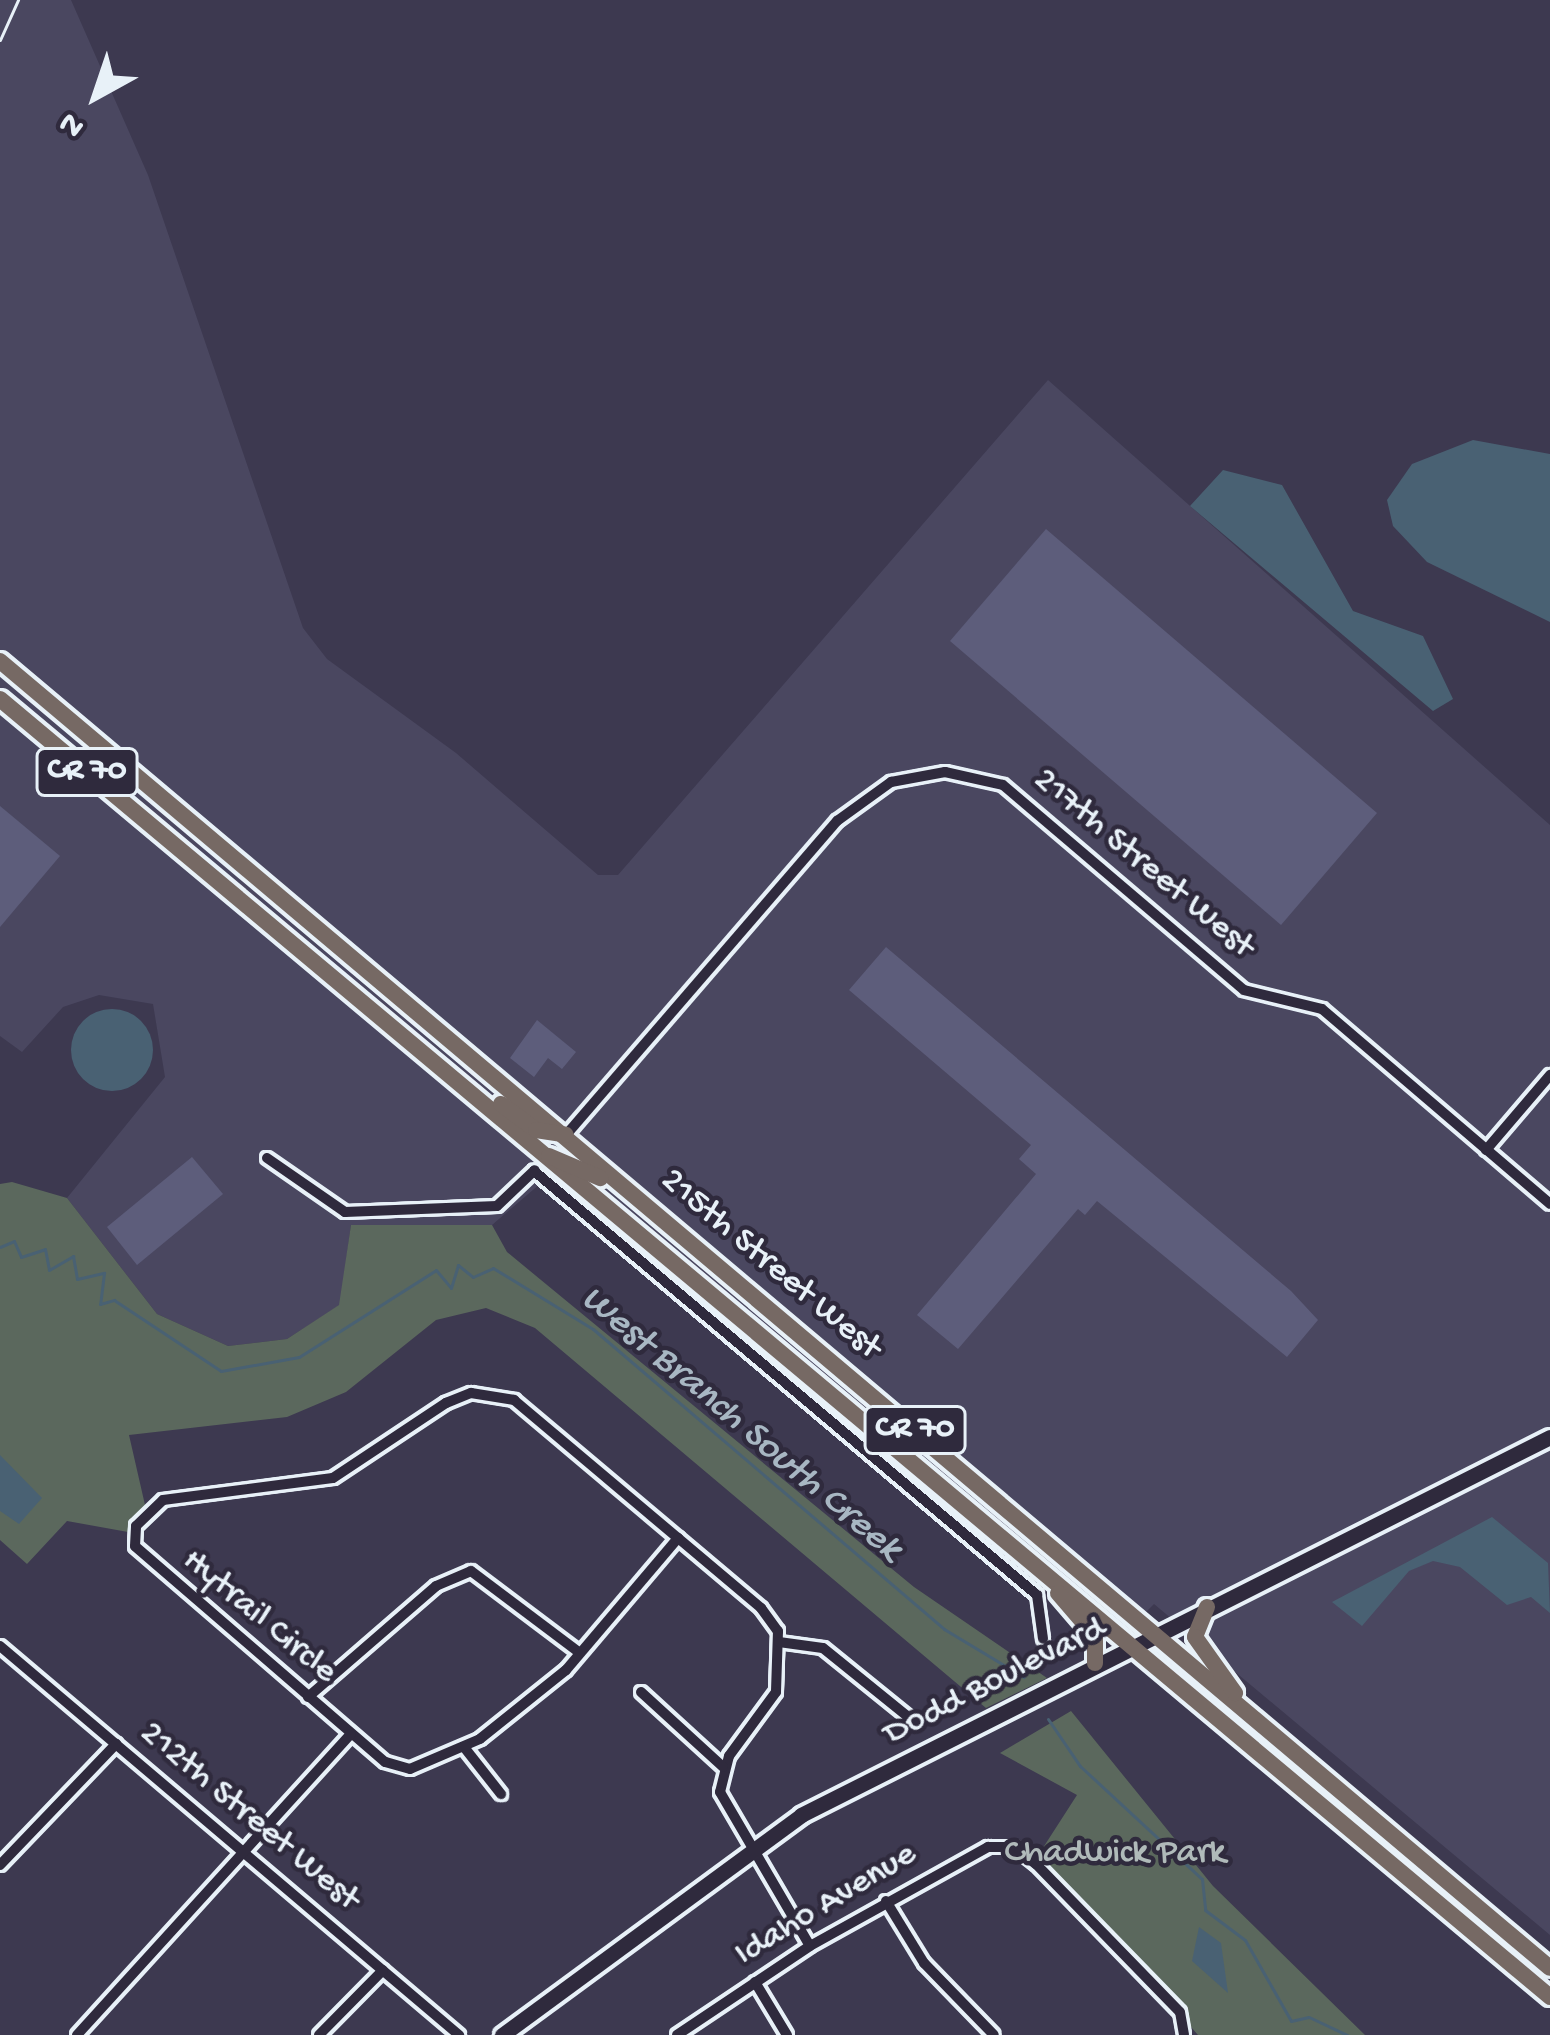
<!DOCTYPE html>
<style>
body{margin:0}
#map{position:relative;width:1550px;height:2035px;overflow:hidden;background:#3d3950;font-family:"Gochi Hand",sans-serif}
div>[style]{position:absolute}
.built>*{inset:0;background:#4a4760}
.green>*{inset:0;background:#5b685d}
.water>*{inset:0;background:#496173}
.round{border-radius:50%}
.stream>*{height:3px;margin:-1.5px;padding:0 1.5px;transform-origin:1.5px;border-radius:1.5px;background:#496173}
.building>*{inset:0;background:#5d5d7b}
.roads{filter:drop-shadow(3px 0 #e8f1f8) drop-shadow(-3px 0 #e8f1f8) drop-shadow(0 3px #e8f1f8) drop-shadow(0 -3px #e8f1f8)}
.minor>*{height:10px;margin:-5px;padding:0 5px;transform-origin:5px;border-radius:5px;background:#2f2a3d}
.secondary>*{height:15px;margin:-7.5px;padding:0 7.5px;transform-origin:7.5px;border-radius:7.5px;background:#2f2a3d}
.primary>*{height:16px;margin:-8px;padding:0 8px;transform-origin:8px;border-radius:8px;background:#766964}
.rail>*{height:3px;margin:-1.5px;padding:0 1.5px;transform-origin:1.5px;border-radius:1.5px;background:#e8f1f8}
span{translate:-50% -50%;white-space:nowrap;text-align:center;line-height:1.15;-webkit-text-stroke:9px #2f2a3d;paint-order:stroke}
.shield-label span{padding:3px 9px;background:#2f2a3d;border:3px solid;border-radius:9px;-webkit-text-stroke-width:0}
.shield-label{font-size:33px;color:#e8f1f8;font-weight:700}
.street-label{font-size:36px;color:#e8f1f8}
.park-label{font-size:36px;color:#b0baba}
.water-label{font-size:39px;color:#a8b7c3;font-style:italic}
.north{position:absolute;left:36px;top:36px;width:120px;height:120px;-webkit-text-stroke:9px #2f2a3d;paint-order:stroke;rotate:220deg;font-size:33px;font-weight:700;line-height:48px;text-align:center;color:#e8f1f8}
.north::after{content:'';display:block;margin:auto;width:42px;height:54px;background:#e8f1f8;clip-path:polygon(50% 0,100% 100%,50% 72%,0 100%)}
</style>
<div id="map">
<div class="built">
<i style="clip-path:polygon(0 0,71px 0,148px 175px,303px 628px,327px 659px,456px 753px,598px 875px,618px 875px,1048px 380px,1550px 825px,1550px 1935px,1154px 1604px,1115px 1643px,554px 1172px,492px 1225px,351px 1225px,340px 1305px,287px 1339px,228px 1346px,157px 1314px,67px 1198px,165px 1077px,153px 1004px,99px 995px,63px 1007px,22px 1052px,0 1036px)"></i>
</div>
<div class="green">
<i style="clip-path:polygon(12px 1182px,67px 1198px,157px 1314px,228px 1346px,287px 1339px,339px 1305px,351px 1225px,492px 1225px,507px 1252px,914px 1587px,1047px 1678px,986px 1708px,535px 1328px,486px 1308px,436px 1320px,346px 1392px,287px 1417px,129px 1435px,145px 1505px,128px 1532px,67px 1521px,27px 1564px,0 1540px,0 1184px)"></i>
<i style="clip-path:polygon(1071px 1711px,1213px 1886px,1365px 2035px,1198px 2035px,1039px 1854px,1077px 1795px,1000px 1753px)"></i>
</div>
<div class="water">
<i style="clip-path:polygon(1473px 440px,1550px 454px,1550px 622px,1427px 562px,1393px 526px,1387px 500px,1412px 464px)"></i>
<i style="clip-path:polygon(1223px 470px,1282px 485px,1353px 611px,1423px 636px,1453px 699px,1433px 711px,1190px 506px)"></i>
<i class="round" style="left:71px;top:1009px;width:82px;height:82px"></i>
<i style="clip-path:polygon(0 1455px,42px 1498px,19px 1524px,0 1511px)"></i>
<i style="clip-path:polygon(1492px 1517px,1548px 1563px,1550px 1613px,1531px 1597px,1507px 1605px,1460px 1567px,1433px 1561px,1409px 1571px,1362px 1626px,1332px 1602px)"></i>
<i style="clip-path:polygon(1199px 1927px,1221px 1943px,1228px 1993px,1192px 1961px)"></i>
</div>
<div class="stream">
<i style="left:0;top:1247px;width:15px;rotate:-23deg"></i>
<i style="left:14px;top:1241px;width:17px;rotate:66deg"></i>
<i style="left:21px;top:1257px;width:25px;rotate:-18deg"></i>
<i style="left:45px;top:1249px;width:21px;rotate:79deg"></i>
<i style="left:49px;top:1270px;width:28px;rotate:-30deg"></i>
<i style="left:73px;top:1256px;width:23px;rotate:80deg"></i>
<i style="left:77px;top:1279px;width:28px;rotate:-13deg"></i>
<i style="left:104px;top:1273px;width:31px;rotate:97deg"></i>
<i style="left:100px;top:1304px;width:15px;rotate:-16deg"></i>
<i style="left:114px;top:1300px;width:128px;rotate:33.6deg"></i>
<i style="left:221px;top:1371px;width:79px;rotate:-10.2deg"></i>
<i style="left:299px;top:1357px;width:162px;rotate:-32.4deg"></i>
<i style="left:436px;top:1270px;width:23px;rotate:50deg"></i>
<i style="left:451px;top:1288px;width:24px;rotate:-73deg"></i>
<i style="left:458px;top:1265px;width:19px;rotate:39deg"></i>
<i style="left:473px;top:1277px;width:22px;rotate:-24deg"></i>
<i style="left:493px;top:1268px;width:117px;rotate:31.4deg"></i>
<i style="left:593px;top:1329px;width:462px;rotate:40.5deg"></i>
<i style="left:944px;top:1629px;width:93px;rotate:31deg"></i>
<i style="left:1048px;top:1719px;width:57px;rotate:55.8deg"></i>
<i style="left:1080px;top:1766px;width:166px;rotate:42.8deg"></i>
<i style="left:1202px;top:1879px;width:31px;rotate:84deg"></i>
<i style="left:1205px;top:1910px;width:50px;rotate:36.9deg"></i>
<i style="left:1245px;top:1940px;width:93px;rotate:60.4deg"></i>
<i style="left:1291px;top:2021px;width:18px;rotate:-13deg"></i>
<i style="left:1309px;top:2017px;width:42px;rotate:25.3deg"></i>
</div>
<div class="building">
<i style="clip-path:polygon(1046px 529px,1377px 813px,1281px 925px,950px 641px)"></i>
<i style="clip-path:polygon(0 806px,60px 856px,0 927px)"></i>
<i style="clip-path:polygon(886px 947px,1291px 1291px,1318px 1320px,1287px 1357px,1097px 1201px,1085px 1215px,1078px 1209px,958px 1349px,917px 1315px,1036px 1174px,1019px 1159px,1031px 1145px,849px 990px)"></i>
<i style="clip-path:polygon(537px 1020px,576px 1052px,562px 1069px,548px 1058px,534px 1077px,510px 1058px)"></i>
<i style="clip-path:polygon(192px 1157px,223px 1194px,137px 1265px,107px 1227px)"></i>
</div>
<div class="roads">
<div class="minor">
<i style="left:566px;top:1135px;width:415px;rotate:-49.2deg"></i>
<i style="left:837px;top:821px;width:67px;rotate:-35.8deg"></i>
<i style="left:891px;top:782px;width:55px;rotate:-10.5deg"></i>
<i style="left:945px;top:772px;width:59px;rotate:12.6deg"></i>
<i style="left:1003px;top:785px;width:316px;rotate:40.4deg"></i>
<i style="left:1244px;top:990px;width:80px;rotate:13.7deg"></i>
<i style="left:1322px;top:1009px;width:300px;rotate:40.5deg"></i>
<i style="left:1486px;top:1150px;width:99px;rotate:-49.5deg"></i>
<i style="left:267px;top:1158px;width:95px;rotate:34.7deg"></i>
<i style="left:345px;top:1212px;width:152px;rotate:-2.3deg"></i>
<i style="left:497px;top:1206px;width:52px;rotate:-43.5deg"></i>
<i style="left:534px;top:1171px;width:658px;rotate:40.13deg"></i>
<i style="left:1037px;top:1595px;width:44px;rotate:82.2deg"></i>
<i style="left:678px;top:1538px;width:173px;rotate:130.3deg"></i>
<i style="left:566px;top:1670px;width:110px;rotate:141.3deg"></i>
<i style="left:480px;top:1739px;width:76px;rotate:156.8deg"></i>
<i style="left:410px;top:1769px;width:26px;rotate:-164deg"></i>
<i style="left:385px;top:1762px;width:330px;rotate:-139.2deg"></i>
<i style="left:135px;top:1546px;width:20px;rotate:-87deg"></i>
<i style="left:136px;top:1526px;width:37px;rotate:-44deg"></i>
<i style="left:163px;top:1500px;width:171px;rotate:-7.4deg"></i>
<i style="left:333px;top:1478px;width:136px;rotate:-33.6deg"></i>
<i style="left:446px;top:1403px;width:27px;rotate:-22deg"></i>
<i style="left:471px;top:1393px;width:44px;rotate:9.2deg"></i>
<i style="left:514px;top:1400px;width:214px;rotate:40.1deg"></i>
<i style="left:678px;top:1538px;width:109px;rotate:40.1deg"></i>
<i style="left:761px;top:1608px;width:29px;rotate:54deg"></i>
<i style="left:778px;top:1631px;width:61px;rotate:91.9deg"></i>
<i style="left:776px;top:1692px;width:79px;rotate:126.3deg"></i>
<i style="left:729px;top:1756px;width:37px;rotate:104deg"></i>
<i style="left:720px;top:1792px;width:178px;rotate:59.7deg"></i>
<i style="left:779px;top:1642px;width:44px;rotate:7.8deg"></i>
<i style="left:823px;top:1648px;width:108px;rotate:39deg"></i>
<i style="left:0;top:1646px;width:602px;rotate:40.28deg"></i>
<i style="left:641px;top:1692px;width:111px;rotate:42.4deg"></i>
<i style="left:308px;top:1697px;width:169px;rotate:-40.9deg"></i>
<i style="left:436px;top:1586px;width:38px;rotate:-23deg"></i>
<i style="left:471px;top:1571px;width:136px;rotate:37deg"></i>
<i style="left:464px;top:1747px;width:60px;rotate:51.8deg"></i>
<i style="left:0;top:1865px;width:168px;rotate:-46.2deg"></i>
<i style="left:886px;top:1901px;width:73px;rotate:58.5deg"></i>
<i style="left:924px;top:1963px;width:100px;rotate:45.8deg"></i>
<i style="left:755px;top:1982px;width:62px;rotate:58.9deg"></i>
<i style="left:77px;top:2035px;width:407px;rotate:-47.7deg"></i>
<i style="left:319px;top:2035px;width:91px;rotate:-45.4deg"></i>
<i style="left:677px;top:2035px;width:160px;rotate:-33.8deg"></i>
<i style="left:810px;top:1946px;width:204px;rotate:-29.1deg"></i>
<i style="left:988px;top:1847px;width:26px"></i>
<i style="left:1014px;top:1847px;width:28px;rotate:38deg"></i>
<i style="left:1036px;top:1864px;width:206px;rotate:45.8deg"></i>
<i style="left:1180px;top:2012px;width:23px;rotate:80deg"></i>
</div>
<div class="secondary">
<i style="left:502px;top:2035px;width:371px;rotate:-36.3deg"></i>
<i style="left:801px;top:1815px;width:839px;rotate:-26.78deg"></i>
</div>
<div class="primary">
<i style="left:0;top:661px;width:2027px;rotate:40.14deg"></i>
<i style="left:0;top:699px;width:2022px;rotate:39.94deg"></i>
<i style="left:501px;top:1104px;width:44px;rotate:36.6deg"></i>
<i style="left:536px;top:1130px;width:30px;rotate:9deg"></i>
<i style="left:549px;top:1156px;width:56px;rotate:23.3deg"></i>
<i style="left:1058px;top:1593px;width:57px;rotate:49.3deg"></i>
<i style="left:1095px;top:1636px;width:27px;rotate:90deg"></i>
<i style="left:1207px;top:1607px;width:32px;rotate:112deg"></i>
<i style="left:1195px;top:1637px;width:69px;rotate:54.5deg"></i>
</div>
</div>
<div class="rail">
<i style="left:0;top:40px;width:44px;rotate:-65.8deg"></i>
</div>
<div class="shield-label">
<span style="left:87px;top:772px">CR 70</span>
<span style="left:915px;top:1430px">CR 70</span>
</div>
<div class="street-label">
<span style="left:1143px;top:864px;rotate:40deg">217th Street West</span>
<span style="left:770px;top:1265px;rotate:40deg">215th Street West</span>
<span style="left:259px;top:1617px;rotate:40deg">Hytrail Circle</span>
<span style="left:995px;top:1682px;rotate:-27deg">Dodd Boulevard</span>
<span style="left:249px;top:1817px;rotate:40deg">212th Street West</span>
<span style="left:826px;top:1905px;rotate:-31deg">Idaho Avenue</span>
</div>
<div class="park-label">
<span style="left:1115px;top:1854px">Chadwick Park</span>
</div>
<div class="water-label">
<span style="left:740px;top:1425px;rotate:40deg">West Branch South Creek</span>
</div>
<div class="north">N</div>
</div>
